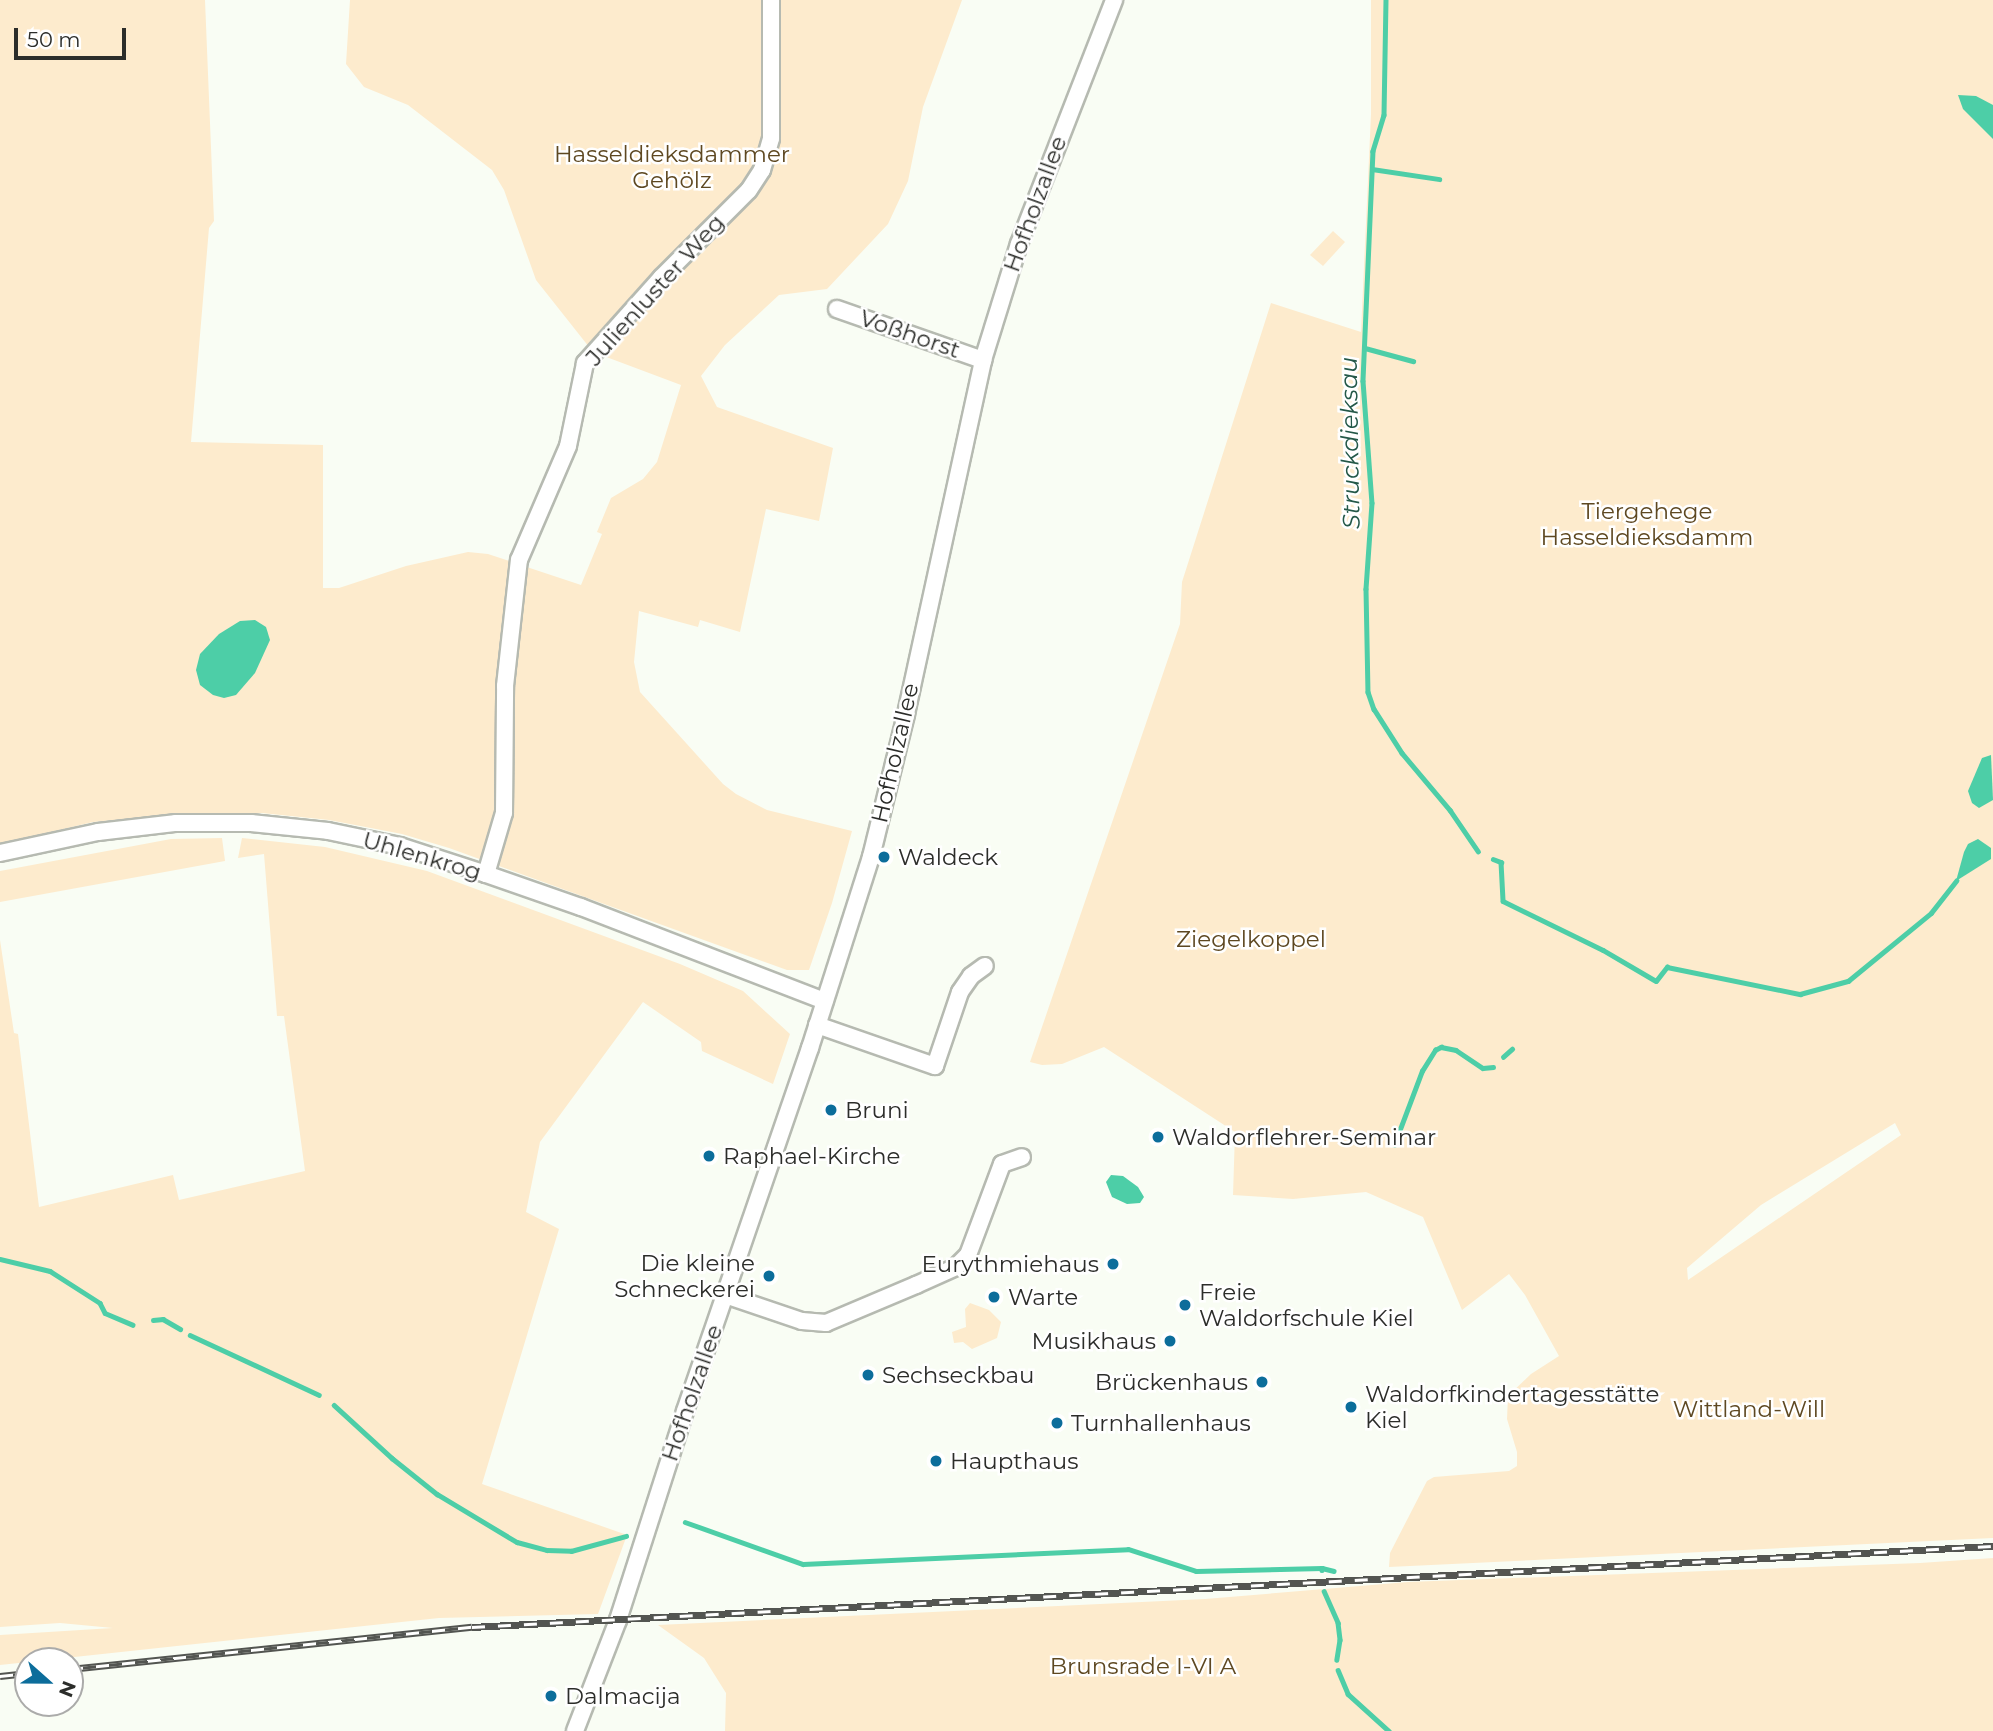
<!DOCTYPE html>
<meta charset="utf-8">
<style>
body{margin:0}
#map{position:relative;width:1993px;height:1731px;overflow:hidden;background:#f9fdf4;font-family:Montserrat,sans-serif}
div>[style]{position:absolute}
.green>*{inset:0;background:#fdebcd}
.water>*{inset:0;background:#4dcea7}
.stream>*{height:4.5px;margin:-2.25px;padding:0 2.25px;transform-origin:2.25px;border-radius:2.25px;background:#4dcea7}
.roads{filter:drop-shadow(2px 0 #b6bab1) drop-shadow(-2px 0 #b6bab1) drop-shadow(0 2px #b6bab1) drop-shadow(0 -2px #b6bab1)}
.minor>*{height:16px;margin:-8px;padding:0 8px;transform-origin:8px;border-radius:8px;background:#fff}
.rail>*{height:7px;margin-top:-3.5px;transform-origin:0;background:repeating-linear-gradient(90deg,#fff 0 13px,#535551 0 26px);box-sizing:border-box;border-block:2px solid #535551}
.dots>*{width:19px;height:19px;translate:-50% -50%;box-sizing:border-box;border:4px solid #fff;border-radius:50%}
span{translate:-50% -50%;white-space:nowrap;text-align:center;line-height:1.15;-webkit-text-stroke:5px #fff;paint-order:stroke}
.park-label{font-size:23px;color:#5e4821}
.street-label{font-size:23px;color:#2c2d2a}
.poi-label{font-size:23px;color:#2c2d2a}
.left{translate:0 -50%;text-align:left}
.right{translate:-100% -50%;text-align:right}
.water-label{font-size:24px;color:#245848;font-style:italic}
.north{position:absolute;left:14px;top:1647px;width:70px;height:70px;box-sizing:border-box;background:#fff;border:2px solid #ababaa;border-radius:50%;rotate:111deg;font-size:19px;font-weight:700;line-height:28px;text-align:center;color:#2c2d2a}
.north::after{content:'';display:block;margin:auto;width:24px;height:32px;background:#0c6d9b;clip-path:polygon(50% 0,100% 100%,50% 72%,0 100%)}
.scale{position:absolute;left:14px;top:28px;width:112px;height:32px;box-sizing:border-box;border:4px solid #2c2d2a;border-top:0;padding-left:9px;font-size:21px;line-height:24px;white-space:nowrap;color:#2c2d2a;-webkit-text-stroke:5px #fff;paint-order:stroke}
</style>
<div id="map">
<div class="green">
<i style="clip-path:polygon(0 0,205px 0,214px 221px,209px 228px,191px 442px,323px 445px,323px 588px,339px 588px,406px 566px,468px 552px,488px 554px,581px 585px,602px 534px,597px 532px,611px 498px,643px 479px,657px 462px,681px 385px,593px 352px,536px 280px,504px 190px,492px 170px,408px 105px,364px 87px,346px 64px,350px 0,962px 0,923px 107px,908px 181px,888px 224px,827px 289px,779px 295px,725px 345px,701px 376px,717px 407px,833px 448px,819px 521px,766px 509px,740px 632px,700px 620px,698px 627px,639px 611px,634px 662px,640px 692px,723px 784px,736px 794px,767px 810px,852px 831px,832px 903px,809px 970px,787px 970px,449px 848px,402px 834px,329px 820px,262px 813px,158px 816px,93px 822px,0 844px)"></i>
<i style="clip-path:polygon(evenodd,1371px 0,1993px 0,1993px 1538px,1389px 1567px,1390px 1553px,1427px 1481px,1434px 1477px,1509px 1471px,1517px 1466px,1517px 1452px,1507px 1419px,1508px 1396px,1531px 1374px,1559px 1356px,1525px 1295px,1509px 1274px,1462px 1310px,1423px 1217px,1366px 1192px,1293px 1199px,1233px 1195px,1235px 1132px,1104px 1047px,1062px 1064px,1042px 1065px,1030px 1062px,1180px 624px,1182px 582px,1271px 303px,1361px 332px,1371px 114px,1371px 0,1895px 1123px,1901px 1135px,1688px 1280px,1687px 1268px,1761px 1205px,1895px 1123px)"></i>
<i style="clip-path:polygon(1333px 231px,1345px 242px,1323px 266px,1310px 255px)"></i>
<i style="clip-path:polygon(222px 838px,225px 861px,0 902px,0 871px,171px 839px)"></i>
<i style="clip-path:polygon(242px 838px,325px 847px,427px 871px,680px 964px,743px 991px,790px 1034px,773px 1084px,702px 1051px,701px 1042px,643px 1002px,540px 1142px,526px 1212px,559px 1229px,482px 1484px,627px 1535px,598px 1614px,439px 1618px,0 1665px,0 1635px,113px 1628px,60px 1623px,0 1627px,0 940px,14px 1033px,18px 1034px,39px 1207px,173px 1175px,179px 1200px,305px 1171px,284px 1016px,277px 1016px,264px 854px,238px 858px)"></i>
<i style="clip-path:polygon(970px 1303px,989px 1310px,1001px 1322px,997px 1338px,972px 1349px,963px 1342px,954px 1343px,952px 1332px,966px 1327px,965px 1309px)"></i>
<i style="clip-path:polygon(1993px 1558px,1993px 1731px,725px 1731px,726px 1693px,704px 1658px,658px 1625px,1205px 1599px,1408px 1582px,1920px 1563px)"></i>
</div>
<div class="water">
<i style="clip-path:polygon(1958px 95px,1976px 96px,1993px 105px,1993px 139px,1963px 109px)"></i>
<i style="clip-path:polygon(255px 620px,266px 627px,270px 640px,255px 673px,236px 695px,224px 698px,213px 695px,200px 685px,196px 670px,200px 654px,219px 634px,240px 621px)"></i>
<i style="clip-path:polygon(1991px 755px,1993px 800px,1979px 808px,1972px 803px,1968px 791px,1982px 758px)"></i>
<i style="clip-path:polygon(1978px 839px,1991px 848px,1991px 859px,1956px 881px,1964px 852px,1968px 844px)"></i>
<i style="clip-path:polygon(1111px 1175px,1123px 1176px,1138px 1187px,1144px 1197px,1140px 1203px,1127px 1204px,1112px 1197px,1106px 1182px)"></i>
</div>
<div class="stream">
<i style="left:1386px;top:0;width:115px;rotate:91deg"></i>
<i style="left:1384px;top:115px;width:38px;rotate:107deg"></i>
<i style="left:1373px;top:151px;width:230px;rotate:92.5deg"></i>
<i style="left:1363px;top:381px;width:122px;rotate:85.8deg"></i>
<i style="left:1372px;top:503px;width:86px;rotate:94deg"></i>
<i style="left:1366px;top:589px;width:103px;rotate:88.9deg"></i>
<i style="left:1368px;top:692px;width:18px;rotate:71deg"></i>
<i style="left:1374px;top:709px;width:52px;rotate:57.5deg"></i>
<i style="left:1402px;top:753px;width:75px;rotate:49.9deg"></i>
<i style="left:1450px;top:810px;width:50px;rotate:55.7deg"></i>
<i style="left:1372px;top:169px;width:68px;rotate:8.5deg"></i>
<i style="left:1365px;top:348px;width:50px;rotate:15.2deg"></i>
<i style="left:1493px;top:859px;width:9px;rotate:21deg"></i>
<i style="left:1501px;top:862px;width:39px;rotate:87deg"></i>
<i style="left:1503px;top:901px;width:111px;rotate:26.1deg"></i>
<i style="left:1603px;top:950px;width:61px;rotate:30.3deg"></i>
<i style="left:1656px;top:981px;width:18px;rotate:-52deg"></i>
<i style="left:1667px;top:967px;width:136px;rotate:11.5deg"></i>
<i style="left:1800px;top:994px;width:50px;rotate:-15.2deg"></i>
<i style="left:1848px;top:981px;width:107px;rotate:-39.3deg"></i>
<i style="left:1931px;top:913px;width:41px;rotate:-52deg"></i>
<i style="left:1503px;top:1057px;width:12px;rotate:-42deg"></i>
<i style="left:1394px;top:1145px;width:79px;rotate:-69.3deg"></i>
<i style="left:1422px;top:1071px;width:25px;rotate:-58deg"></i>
<i style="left:1435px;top:1050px;width:7px;rotate:-27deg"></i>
<i style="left:1441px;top:1047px;width:15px;rotate:11deg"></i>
<i style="left:1456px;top:1050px;width:32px;rotate:34deg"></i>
<i style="left:1483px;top:1068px;width:10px;rotate:-6deg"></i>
<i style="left:0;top:1259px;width:51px;rotate:13.5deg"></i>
<i style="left:50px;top:1271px;width:59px;rotate:32.6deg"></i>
<i style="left:100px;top:1303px;width:11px;rotate:63deg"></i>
<i style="left:105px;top:1313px;width:30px;rotate:23deg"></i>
<i style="left:153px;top:1320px;width:10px;rotate:-6deg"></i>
<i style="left:163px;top:1319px;width:20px;rotate:30deg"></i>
<i style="left:190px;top:1335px;width:142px;rotate:24.9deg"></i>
<i style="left:334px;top:1405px;width:79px;rotate:42.4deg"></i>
<i style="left:392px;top:1458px;width:58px;rotate:38.7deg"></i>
<i style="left:437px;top:1494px;width:93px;rotate:31deg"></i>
<i style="left:517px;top:1542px;width:31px;rotate:15deg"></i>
<i style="left:547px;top:1550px;width:24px;rotate:2deg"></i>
<i style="left:571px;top:1551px;width:57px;rotate:-15.3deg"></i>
<i style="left:685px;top:1522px;width:125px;rotate:19.6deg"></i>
<i style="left:803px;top:1564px;width:325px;rotate:-2.6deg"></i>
<i style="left:1128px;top:1549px;width:71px;rotate:17.9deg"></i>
<i style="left:1196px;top:1571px;width:126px;rotate:-1.4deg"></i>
<i style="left:1322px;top:1568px;width:2px;rotate:90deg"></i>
<i style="left:1322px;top:1568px;width:12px;rotate:14deg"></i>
<i style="left:1324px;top:1591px;width:35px;rotate:66deg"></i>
<i style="left:1338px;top:1623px;width:17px;rotate:83deg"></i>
<i style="left:1340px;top:1640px;width:20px;rotate:99deg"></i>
<i style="left:1338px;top:1670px;width:26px;rotate:67deg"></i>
<i style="left:1348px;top:1694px;width:55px;rotate:42.1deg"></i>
</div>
<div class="roads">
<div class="minor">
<i style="left:837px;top:309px;width:155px;rotate:19.3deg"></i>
<i style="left:0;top:853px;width:100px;rotate:-12.1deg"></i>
<i style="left:98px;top:832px;width:79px;rotate:-6.6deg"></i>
<i style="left:176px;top:823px;width:75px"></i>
<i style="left:251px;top:823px;width:77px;rotate:5.9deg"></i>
<i style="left:328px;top:831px;width:74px;rotate:11.8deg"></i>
<i style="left:400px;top:846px;width:90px;rotate:18deg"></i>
<i style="left:486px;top:874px;width:101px;rotate:19.2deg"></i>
<i style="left:581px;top:907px;width:261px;rotate:21.1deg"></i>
<i style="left:486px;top:874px;width:64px;rotate:-73.6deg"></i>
<i style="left:504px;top:813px;width:127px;rotate:-89.5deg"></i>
<i style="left:505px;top:686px;width:127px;rotate:-83.7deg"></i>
<i style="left:519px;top:560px;width:124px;rotate:-66.7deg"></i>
<i style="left:568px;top:446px;width:85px;rotate:-78.4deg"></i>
<i style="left:585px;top:363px;width:114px;rotate:-48.2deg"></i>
<i style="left:661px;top:278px;width:124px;rotate:-45deg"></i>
<i style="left:749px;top:190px;width:24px;rotate:-57deg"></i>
<i style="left:762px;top:170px;width:33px;rotate:-74deg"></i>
<i style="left:771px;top:138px;width:138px;rotate:-90deg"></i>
<i style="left:817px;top:1025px;width:125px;rotate:19.2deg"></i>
<i style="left:935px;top:1066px;width:78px;rotate:-71.3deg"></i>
<i style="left:960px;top:992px;width:19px;rotate:-55deg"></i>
<i style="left:971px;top:976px;width:17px;rotate:-36deg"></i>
<i style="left:725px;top:1295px;width:81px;rotate:18.7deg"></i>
<i style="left:802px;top:1321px;width:24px;rotate:5deg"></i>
<i style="left:826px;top:1323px;width:98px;rotate:-22.9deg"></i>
<i style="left:916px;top:1285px;width:44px;rotate:-24.2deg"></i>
<i style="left:956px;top:1267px;width:17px;rotate:-45deg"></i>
<i style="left:968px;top:1255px;width:97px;rotate:-69.5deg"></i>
<i style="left:1002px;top:1164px;width:21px;rotate:-19deg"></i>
<i style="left:575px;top:1731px;width:119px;rotate:-68.8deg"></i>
<i style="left:618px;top:1620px;width:219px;rotate:-72.2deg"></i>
<i style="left:685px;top:1411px;width:384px;rotate:-71deg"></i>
<i style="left:810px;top:1048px;width:201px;rotate:-72.3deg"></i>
<i style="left:871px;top:857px;width:147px;rotate:-76.2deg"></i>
<i style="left:906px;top:714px;width:362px;rotate:-77.7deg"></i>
<i style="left:983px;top:360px;width:121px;rotate:-72.8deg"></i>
<i style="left:1019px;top:244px;width:262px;rotate:-68.7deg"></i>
</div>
</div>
<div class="rail">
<i style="left:70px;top:1669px;width:404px;rotate:-6deg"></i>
<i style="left:472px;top:1627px;width:1523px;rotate:-3.05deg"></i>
<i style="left:0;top:1676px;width:28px;rotate:-6deg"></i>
</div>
<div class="dots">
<i style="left:884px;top:857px;background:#0c6d9b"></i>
<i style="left:831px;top:1110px;background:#0c6d9b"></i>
<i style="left:1158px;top:1137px;background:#0c6d9b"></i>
<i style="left:709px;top:1156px;background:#0c6d9b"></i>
<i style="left:1113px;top:1264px;background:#0c6d9b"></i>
<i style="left:769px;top:1276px;background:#0c6d9b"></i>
<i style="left:994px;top:1297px;background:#0c6d9b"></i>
<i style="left:1185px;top:1305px;background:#0c6d9b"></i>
<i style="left:1170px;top:1341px;background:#0c6d9b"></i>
<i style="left:868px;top:1375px;background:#0c6d9b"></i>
<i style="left:1262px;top:1382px;background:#0c6d9b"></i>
<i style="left:1351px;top:1407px;background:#0c6d9b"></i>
<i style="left:1057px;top:1423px;background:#0c6d9b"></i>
<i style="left:936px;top:1461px;background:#0c6d9b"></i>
<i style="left:551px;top:1696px;background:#0c6d9b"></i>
</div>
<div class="park-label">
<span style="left:672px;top:167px">Hasseldieksdammer<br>Gehölz</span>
<span style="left:1647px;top:524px">Tiergehege<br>Hasseldieksdamm</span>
<span style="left:1251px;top:939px">Ziegelkoppel</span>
<span style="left:1749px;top:1409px">Wittland-Will</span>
<span style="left:1143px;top:1666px">Brunsrade I-VI A</span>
</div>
<div class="street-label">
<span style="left:1035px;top:204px;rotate:-70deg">Hofholzallee</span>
<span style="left:655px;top:290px;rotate:-48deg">Julienluster Weg</span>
<span style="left:910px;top:334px;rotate:19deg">Voßhorst</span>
<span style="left:895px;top:753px;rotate:-77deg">Hofholzallee</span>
<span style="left:422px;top:856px;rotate:16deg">Uhlenkrog</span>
<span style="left:692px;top:1393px;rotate:-71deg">Hofholzallee</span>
</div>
<div class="poi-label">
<span class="left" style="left:898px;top:857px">Waldeck</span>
<span class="left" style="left:845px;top:1110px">Bruni</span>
<span class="left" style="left:1172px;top:1137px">Waldorflehrer-Seminar</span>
<span class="left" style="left:723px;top:1156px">Raphael-Kirche</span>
<span class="right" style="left:755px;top:1276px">Die kleine<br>Schneckerei</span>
<span class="right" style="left:1099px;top:1264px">Eurythmiehaus</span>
<span class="left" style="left:1199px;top:1305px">Freie<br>Waldorfschule Kiel</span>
<span class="left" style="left:1008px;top:1297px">Warte</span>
<span class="right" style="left:1156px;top:1341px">Musikhaus</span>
<span class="left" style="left:882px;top:1375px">Sechseckbau</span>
<span class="right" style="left:1248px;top:1382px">Brückenhaus</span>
<span class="left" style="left:1365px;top:1407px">Waldorfkindertagesstätte<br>Kiel</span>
<span class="left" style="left:1071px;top:1423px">Turnhallenhaus</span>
<span class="left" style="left:950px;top:1461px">Haupthaus</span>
<span class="left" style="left:565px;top:1696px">Dalmacija</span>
</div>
<div class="water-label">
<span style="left:1350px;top:443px;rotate:-91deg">Struckdieksau</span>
</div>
<div class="north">N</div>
<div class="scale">50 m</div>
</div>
